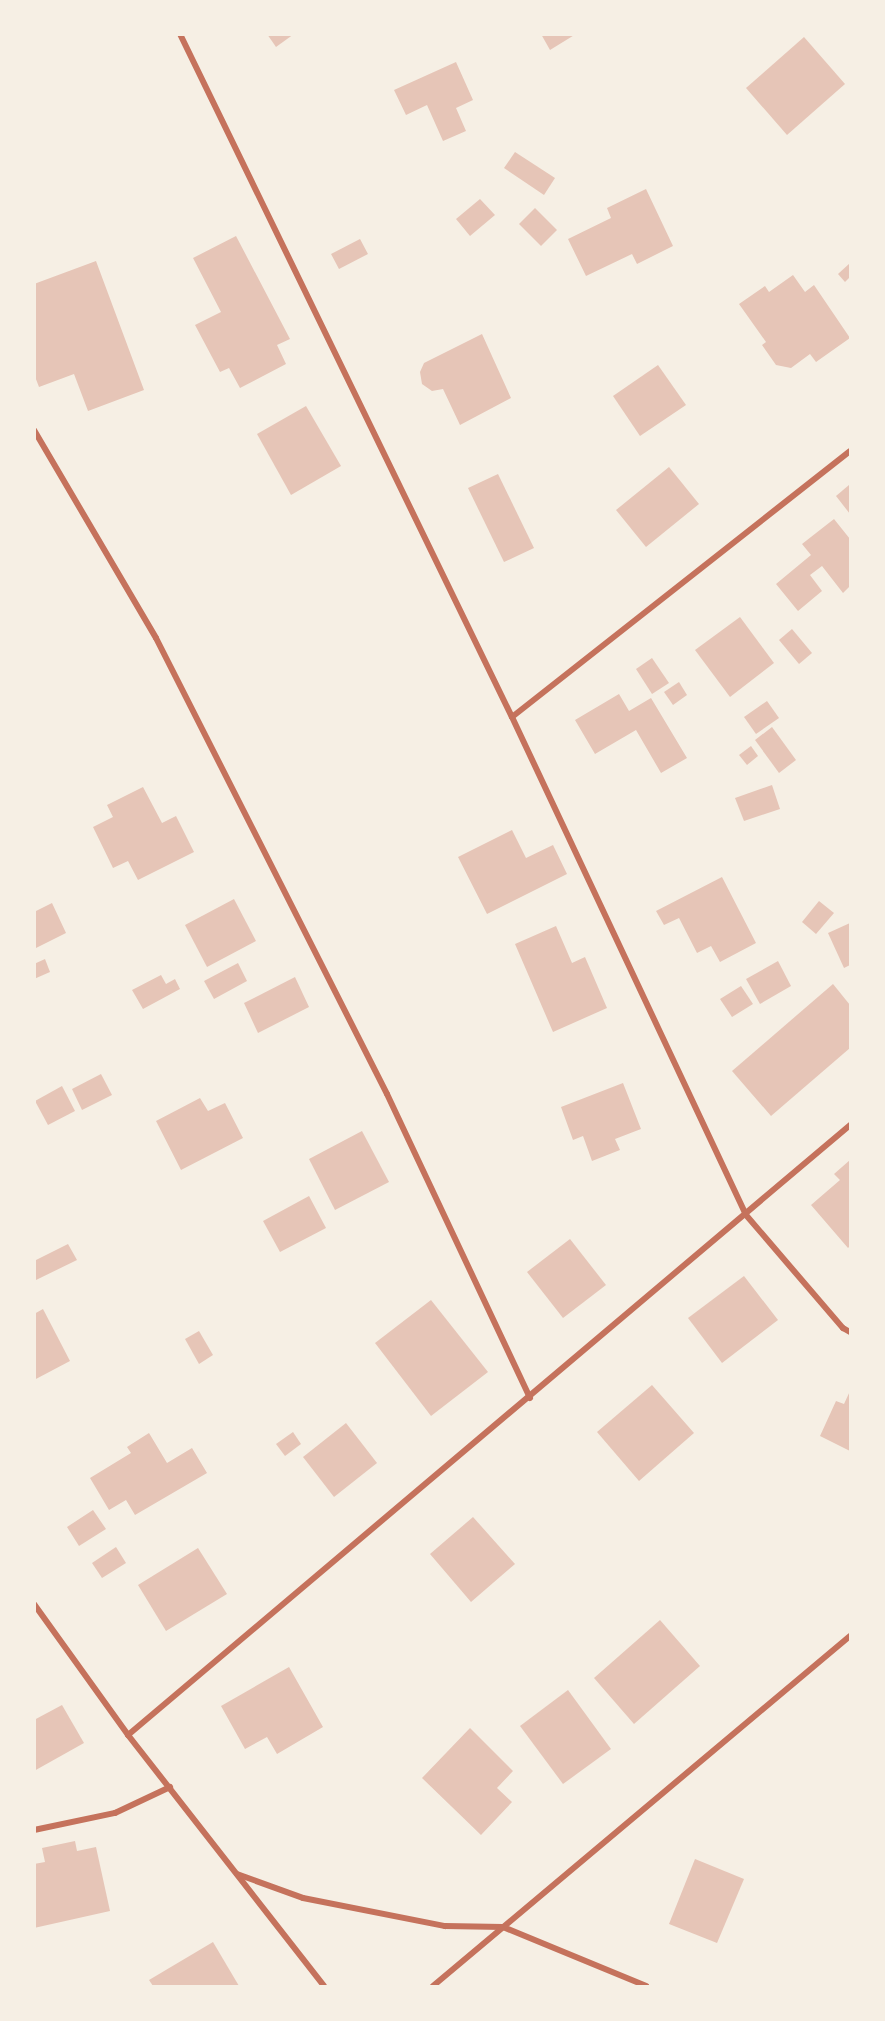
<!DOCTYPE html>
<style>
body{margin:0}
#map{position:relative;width:885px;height:2021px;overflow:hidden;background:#f6efe4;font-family:"Exo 2",sans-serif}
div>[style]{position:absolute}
.building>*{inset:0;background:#e6c5b7}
.minor>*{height:6px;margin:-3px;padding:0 3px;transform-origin:3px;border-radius:3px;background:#c5725c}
span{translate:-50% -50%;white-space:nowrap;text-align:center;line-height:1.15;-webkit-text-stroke:4.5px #f6efe4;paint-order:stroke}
.frame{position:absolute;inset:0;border:36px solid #f6efe4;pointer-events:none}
</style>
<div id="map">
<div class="building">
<i style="clip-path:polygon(267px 34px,294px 34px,276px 47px)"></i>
<i style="clip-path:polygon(541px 34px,576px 34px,550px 50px)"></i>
<i style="clip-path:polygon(804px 37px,845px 84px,787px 135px,746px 88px)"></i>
<i style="clip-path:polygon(456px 62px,473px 100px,456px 108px,466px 131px,443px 141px,427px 105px,406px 115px,394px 90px)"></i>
<i style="clip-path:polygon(515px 152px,555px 178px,544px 195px,504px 168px)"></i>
<i style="clip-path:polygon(646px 189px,673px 246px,637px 264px,632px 254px,586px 276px,568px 239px,611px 218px,607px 208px)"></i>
<i style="clip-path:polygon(480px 199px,495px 215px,470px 236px,456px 219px)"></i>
<i style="clip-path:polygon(535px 208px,557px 230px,541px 246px,519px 224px)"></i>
<i style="clip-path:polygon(236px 236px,290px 339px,277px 345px,286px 364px,240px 388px,229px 368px,220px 372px,195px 325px,221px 312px,193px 258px)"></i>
<i style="clip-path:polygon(360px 239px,368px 254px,339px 269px,331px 254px)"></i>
<i style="clip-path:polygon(96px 261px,144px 390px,88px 411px,74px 374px,39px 387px,34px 374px,34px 284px)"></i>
<i style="clip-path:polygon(850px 263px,850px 277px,845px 282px,838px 274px)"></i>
<i style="clip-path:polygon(793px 275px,805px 292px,814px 285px,850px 338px,816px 362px,810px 354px,791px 368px,776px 365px,762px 345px,766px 342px,739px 304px,765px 286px,769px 292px)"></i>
<i style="clip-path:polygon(482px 334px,511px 398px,460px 425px,443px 389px,432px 391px,422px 384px,420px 372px,424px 363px)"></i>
<i style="clip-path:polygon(658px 365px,686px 405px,640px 436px,613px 396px)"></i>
<i style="clip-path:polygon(306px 406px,341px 466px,291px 495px,257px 434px)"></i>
<i style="clip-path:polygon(669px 467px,699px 504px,646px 547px,616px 510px)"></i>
<i style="clip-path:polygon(498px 474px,534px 548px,504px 562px,468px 488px)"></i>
<i style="clip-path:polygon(849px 485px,850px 487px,850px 514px,836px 496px)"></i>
<i style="clip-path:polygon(834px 519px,850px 539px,850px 586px,843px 593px,822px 566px,810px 575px,822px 591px,798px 611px,776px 584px,811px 555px,802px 544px)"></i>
<i style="clip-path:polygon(740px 617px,774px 663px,730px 697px,695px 650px)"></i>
<i style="clip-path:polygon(792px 629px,812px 653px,799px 664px,779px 640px)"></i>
<i style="clip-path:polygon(652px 658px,669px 683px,652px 694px,636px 669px)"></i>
<i style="clip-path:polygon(679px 682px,687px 695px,673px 705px,664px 692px)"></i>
<i style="clip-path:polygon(619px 694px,629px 711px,651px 698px,687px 758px,661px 773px,636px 730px,595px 754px,575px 720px)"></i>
<i style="clip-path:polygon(767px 701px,779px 718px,756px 734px,744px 717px)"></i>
<i style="clip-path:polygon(772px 727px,796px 760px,779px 773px,755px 740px)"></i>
<i style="clip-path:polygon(751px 746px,758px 756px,747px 765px,739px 755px)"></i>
<i style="clip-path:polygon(772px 785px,780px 809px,744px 821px,735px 798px)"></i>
<i style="clip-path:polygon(143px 787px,162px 823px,176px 816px,194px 852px,138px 880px,128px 861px,113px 868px,93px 827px,113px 817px,107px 805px)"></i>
<i style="clip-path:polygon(512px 830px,526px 858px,553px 845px,567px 874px,487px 914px,458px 857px)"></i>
<i style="clip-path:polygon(722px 877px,756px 943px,720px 962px,711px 946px,697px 953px,679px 918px,664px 925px,656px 911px)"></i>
<i style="clip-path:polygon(234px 899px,256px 941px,207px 967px,185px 925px)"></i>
<i style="clip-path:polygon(819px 901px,834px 913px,816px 934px,802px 922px)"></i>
<i style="clip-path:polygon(52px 903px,66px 933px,34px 949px,34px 912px)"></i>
<i style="clip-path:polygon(850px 923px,850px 965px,844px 968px,828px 933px)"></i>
<i style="clip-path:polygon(556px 926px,572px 963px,585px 957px,607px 1008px,553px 1032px,515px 944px)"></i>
<i style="clip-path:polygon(45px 959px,50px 972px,34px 979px,34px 964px)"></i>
<i style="clip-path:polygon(778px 961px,791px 986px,760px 1004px,746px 979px)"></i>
<i style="clip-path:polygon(238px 963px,247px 981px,214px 999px,204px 981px)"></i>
<i style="clip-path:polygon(161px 975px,166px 984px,175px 979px,180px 989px,143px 1009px,132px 990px)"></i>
<i style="clip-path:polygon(295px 977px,309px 1007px,258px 1033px,244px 1003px)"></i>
<i style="clip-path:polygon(833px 984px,850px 1005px,850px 1048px,771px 1116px,732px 1071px)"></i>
<i style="clip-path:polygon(741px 986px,753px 1004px,732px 1017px,720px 999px)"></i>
<i style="clip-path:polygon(101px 1074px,112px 1095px,82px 1110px,72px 1089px)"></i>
<i style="clip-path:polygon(623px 1083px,641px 1129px,615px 1139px,620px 1150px,592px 1161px,583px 1136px,573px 1140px,561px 1107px)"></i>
<i style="clip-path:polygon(62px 1086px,75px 1111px,48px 1125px,35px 1101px)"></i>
<i style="clip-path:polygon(200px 1098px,208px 1111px,225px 1103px,243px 1138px,181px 1170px,156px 1121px)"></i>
<i style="clip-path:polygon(362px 1131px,389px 1182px,335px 1210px,309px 1159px)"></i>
<i style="clip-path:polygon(850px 1160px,850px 1246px,848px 1248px,811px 1205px,840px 1180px,834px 1174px)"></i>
<i style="clip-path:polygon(309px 1196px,326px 1228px,280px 1252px,263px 1221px)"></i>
<i style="clip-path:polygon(570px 1239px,606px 1285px,563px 1318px,527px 1272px)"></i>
<i style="clip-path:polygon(68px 1244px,77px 1260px,36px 1280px,34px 1261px)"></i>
<i style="clip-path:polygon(744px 1276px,778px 1320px,722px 1363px,688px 1318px)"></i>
<i style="clip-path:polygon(431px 1300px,488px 1372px,431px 1416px,375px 1343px)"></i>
<i style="clip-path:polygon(43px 1309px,70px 1361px,34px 1380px,34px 1314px)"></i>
<i style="clip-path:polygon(199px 1331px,213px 1355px,199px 1364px,185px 1339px)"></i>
<i style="clip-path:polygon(652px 1385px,694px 1433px,639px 1481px,597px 1432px)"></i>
<i style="clip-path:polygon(850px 1391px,850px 1451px,820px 1436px,836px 1401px,844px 1404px)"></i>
<i style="clip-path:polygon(346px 1423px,377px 1463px,334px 1497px,303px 1457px)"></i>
<i style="clip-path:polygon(293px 1432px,301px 1444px,285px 1456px,276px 1444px)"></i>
<i style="clip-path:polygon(149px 1433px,167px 1463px,192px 1448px,207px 1473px,135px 1515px,126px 1500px,109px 1510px,90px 1478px,131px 1453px,127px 1447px)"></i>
<i style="clip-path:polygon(93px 1510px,106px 1529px,79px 1546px,67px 1527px)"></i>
<i style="clip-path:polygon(473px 1517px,515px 1564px,471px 1602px,430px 1554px)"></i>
<i style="clip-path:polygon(116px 1547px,126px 1563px,102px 1578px,92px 1563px)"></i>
<i style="clip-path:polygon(198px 1548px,227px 1594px,166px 1631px,138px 1585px)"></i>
<i style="clip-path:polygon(660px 1620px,700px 1666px,634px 1724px,594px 1678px)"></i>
<i style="clip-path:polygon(289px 1667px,323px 1727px,277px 1754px,267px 1737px,245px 1749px,221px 1706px)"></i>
<i style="clip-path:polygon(568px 1690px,611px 1749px,563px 1784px,520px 1726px)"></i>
<i style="clip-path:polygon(62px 1705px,84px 1743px,34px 1771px,34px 1720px)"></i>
<i style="clip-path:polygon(470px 1728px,513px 1771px,497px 1788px,512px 1802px,481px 1835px,422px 1778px)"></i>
<i style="clip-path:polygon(75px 1841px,77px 1851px,96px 1847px,110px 1911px,34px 1928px,34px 1864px,45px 1862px,42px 1848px)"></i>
<i style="clip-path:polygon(695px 1859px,744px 1879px,717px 1943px,669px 1924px)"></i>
<i style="clip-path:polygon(213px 1942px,239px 1986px,153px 1986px,149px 1980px)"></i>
</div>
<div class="minor">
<i style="left:180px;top:34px;width:759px;rotate:64.08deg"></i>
<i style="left:512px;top:717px;width:550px;rotate:64.83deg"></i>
<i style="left:746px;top:1215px;width:149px;rotate:49.4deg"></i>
<i style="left:843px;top:1328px;width:8px;rotate:30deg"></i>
<i style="left:34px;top:430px;width:241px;rotate:59.6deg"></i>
<i style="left:156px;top:638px;width:511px;rotate:63.13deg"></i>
<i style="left:387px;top:1094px;width:336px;rotate:64.8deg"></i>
<i style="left:512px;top:717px;width:430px;rotate:-38.2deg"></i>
<i style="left:34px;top:1604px;width:161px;rotate:54.3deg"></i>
<i style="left:128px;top:1735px;width:318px;rotate:52deg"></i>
<i style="left:128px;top:1735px;width:945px;rotate:-40.19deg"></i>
<i style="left:34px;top:1830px;width:83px;rotate:-11.9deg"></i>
<i style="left:115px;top:1813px;width:61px;rotate:-25.3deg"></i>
<i style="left:237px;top:1874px;width:70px;rotate:20deg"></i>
<i style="left:303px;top:1898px;width:145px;rotate:11.2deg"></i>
<i style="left:445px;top:1926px;width:58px;rotate:1deg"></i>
<i style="left:503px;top:1927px;width:155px;rotate:22.4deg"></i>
<i style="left:433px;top:1986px;width:544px;rotate:-40.01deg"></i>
</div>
<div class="frame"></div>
</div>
